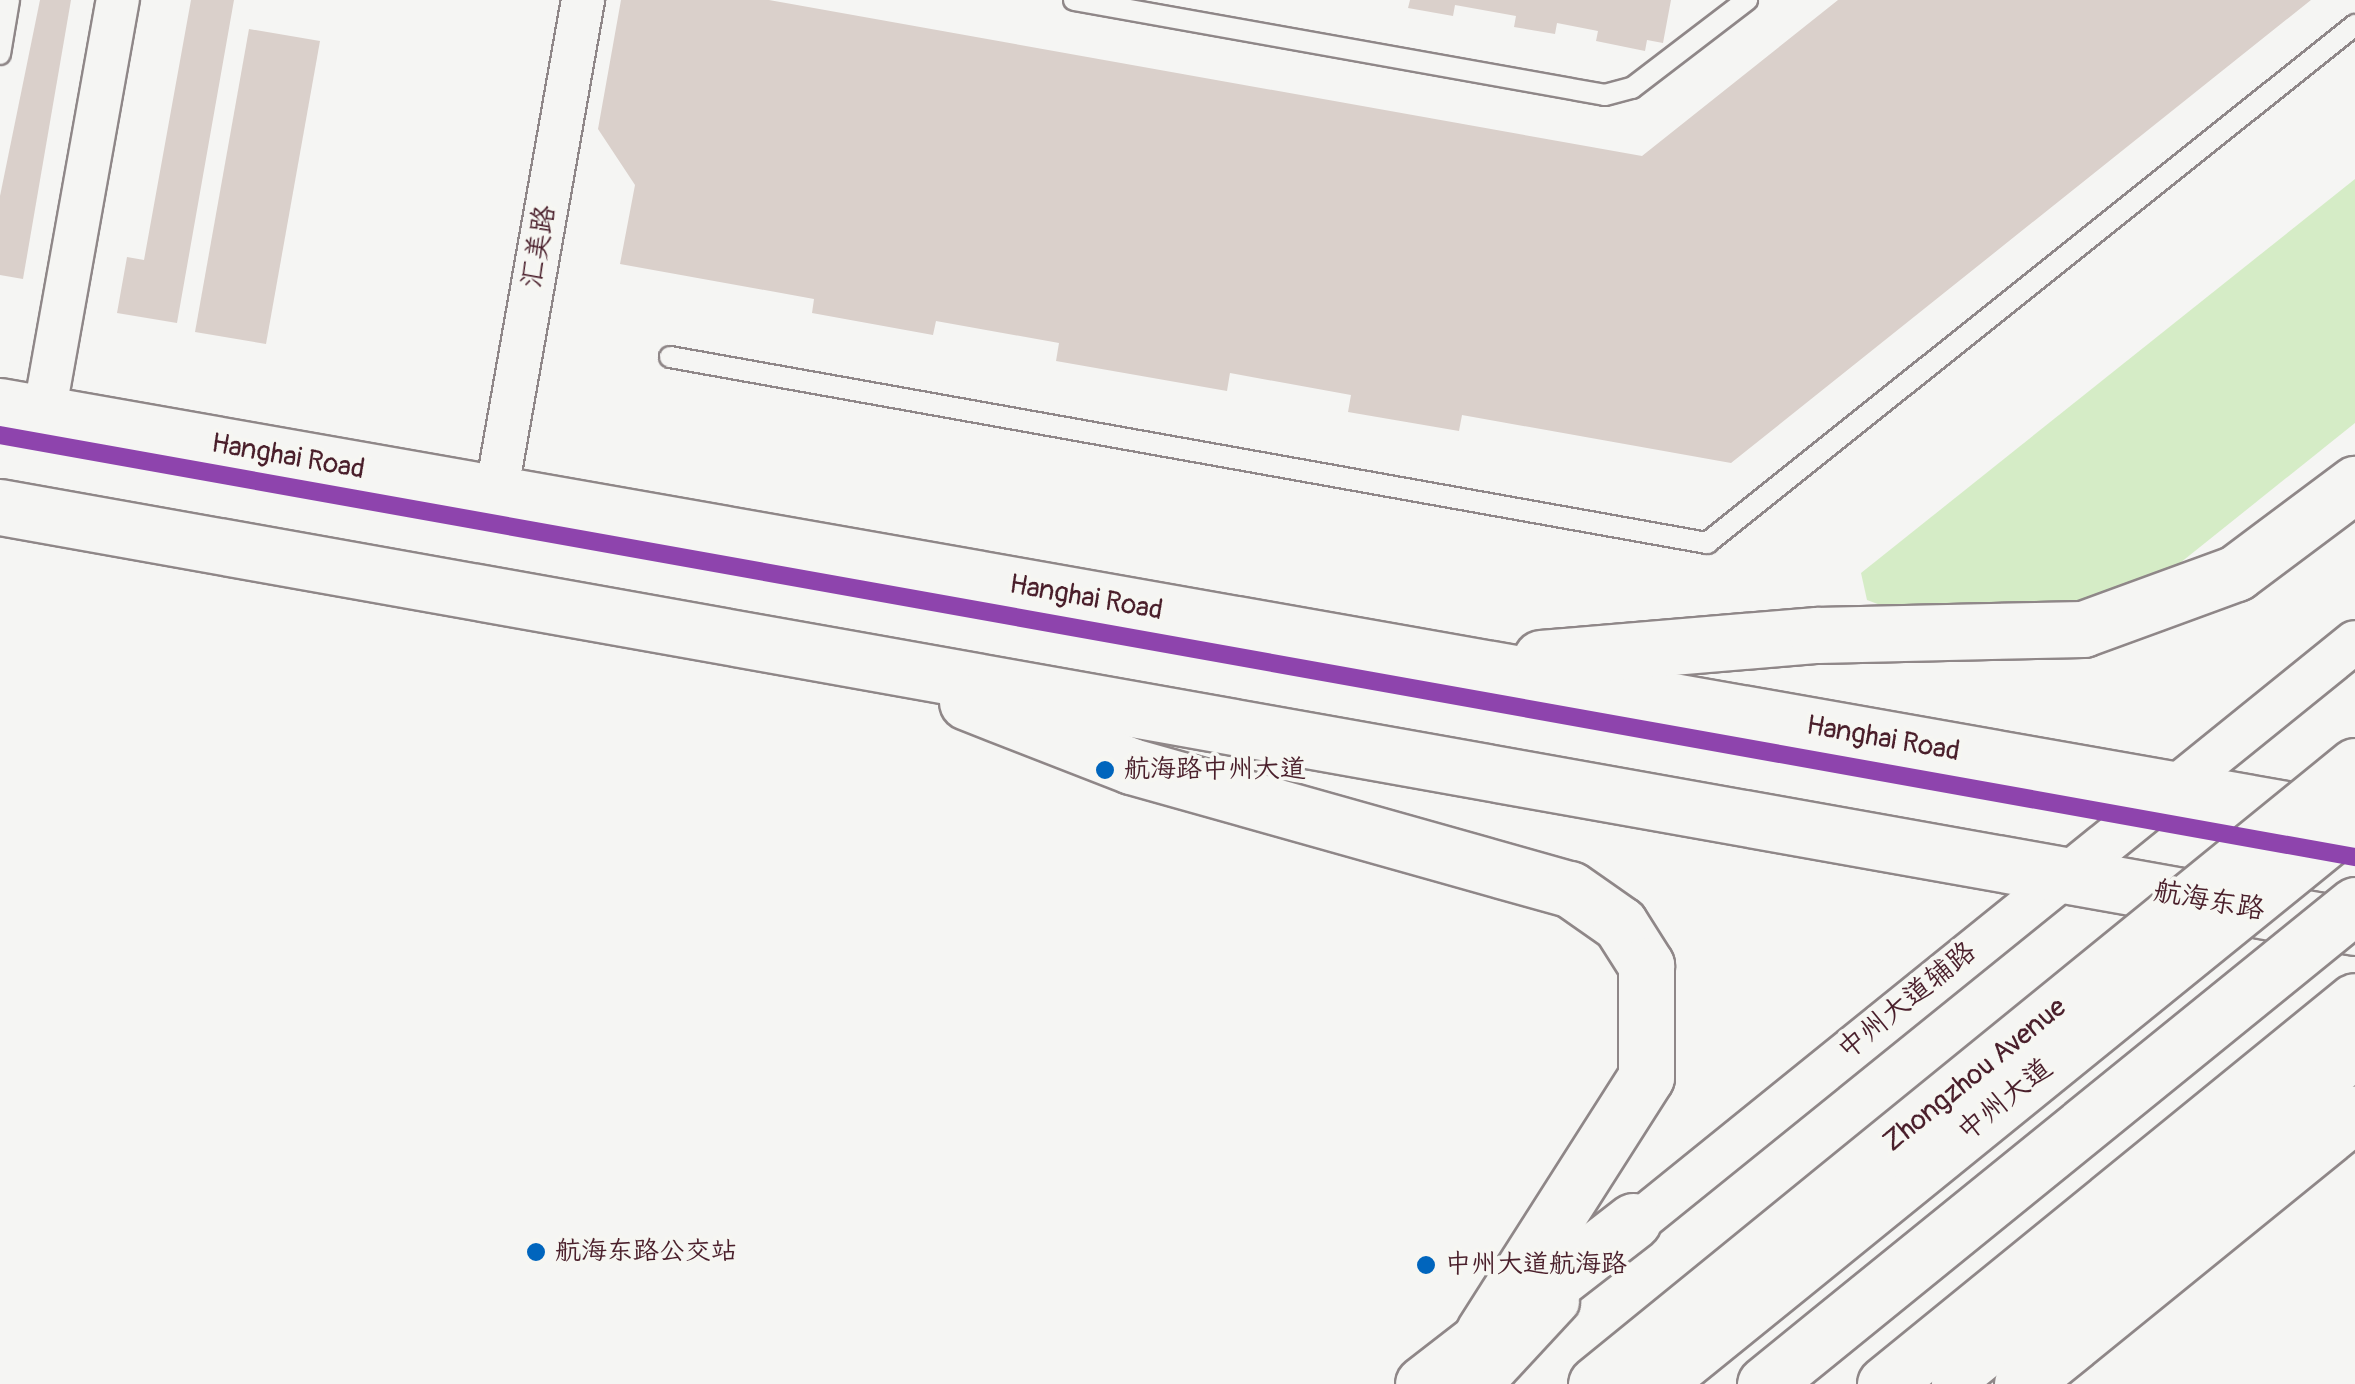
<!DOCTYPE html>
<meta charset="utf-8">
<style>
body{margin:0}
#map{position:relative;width:2355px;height:1384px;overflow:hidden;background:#f5f5f3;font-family:Pangolin,"LXGW WenKai TC",sans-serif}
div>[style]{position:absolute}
.green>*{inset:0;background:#d5ecc6}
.building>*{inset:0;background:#dad0cb}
.roads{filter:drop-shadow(2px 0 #8f8788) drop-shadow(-2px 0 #8f8788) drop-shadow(0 2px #8f8788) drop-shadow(0 -2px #8f8788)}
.lane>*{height:20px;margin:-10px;padding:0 10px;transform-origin:10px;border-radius:10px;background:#f5f5f3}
.street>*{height:42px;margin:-21px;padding:0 21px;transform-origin:21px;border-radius:21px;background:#f5f5f3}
.primary>*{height:55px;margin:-27.5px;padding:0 27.5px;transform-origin:27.5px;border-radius:27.5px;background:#f5f5f3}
.highway>*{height:55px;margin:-27.5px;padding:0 27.5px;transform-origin:27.5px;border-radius:27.5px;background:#f5f5f3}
.bridges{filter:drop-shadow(2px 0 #8f8788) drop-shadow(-2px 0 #8f8788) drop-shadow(0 2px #8f8788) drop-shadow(0 -2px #8f8788)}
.primary-bridge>*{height:55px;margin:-27.5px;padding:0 27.5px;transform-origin:27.5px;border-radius:27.5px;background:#f5f5f3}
.highway-bridge>*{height:55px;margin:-27.5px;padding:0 27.5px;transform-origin:27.5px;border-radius:27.5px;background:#f5f5f3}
.metro-1>*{height:18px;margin:-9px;padding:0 9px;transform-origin:9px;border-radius:9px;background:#8e44ad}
.dots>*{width:28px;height:28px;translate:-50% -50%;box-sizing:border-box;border:5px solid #f6f6f2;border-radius:50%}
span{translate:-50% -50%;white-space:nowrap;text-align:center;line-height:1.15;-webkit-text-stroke:8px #f6f6f2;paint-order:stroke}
.bus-label{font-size:26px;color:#4a1f2b}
.left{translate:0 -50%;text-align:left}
.street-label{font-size:28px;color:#4a1f2b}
</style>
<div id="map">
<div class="green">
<i style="clip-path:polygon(2355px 179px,2355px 423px,2065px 655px,2024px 659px,1867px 600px,1861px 573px)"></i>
</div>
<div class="building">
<i style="clip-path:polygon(40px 0,71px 0,23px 279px,0 275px,0 196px)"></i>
<i style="clip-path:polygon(191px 0,234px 0,177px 323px,117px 313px,127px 257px,144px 260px)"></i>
<i style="clip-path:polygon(621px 0,769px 0,1642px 156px,1838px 0,2311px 0,1731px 463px,1462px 415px,1459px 431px,1348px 412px,1351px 395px,1230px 373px,1227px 391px,1056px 361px,1059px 343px,936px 321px,933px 335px,812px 313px,814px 299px,620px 264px,635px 185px,598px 129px)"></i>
<i style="clip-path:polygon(1410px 0,1671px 0,1663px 43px,1647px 40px,1645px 51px,1596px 41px,1598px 31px,1557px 23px,1555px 34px,1514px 27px,1516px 16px,1455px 5px,1453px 16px,1408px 8px)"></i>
<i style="clip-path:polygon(249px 29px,320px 41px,266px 344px,195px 332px)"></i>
</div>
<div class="roads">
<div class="lane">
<i style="left:1074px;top:0;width:539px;rotate:10.14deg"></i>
<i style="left:1605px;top:95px;width:28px;rotate:-15deg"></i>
<i style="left:1632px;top:88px;width:145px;rotate:-37.4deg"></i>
<i style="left:0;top:54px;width:55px;rotate:-80.5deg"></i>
<i style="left:670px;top:357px;width:1054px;rotate:10.17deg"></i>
<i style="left:1707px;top:543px;width:830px;rotate:-38.64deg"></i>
</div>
<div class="street">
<i style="left:44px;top:414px;width:421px;rotate:-79.9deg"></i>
<i style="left:496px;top:494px;width:502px;rotate:-80.01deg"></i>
<i style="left:1613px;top:1242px;width:954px;rotate:-38.96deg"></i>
<i style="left:1482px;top:1384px;width:112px;rotate:-47.2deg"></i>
<i style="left:1953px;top:1384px;width:518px;rotate:-39.04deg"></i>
</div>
<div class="primary">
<i style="left:0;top:406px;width:2372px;rotate:10deg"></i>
<i style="left:0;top:507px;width:2392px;rotate:10.11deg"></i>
<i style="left:1541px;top:658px;width:277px;rotate:-4.8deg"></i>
<i style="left:1817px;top:635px;width:266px;rotate:-1.3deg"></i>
<i style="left:2083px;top:629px;width:163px;rotate:-20.1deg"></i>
<i style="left:2236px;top:573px;width:149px;rotate:-36.8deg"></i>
<i style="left:967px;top:702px;width:176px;rotate:21.3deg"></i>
<i style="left:1131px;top:766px;width:456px;rotate:15.7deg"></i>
<i style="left:1570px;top:889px;width:61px;rotate:35deg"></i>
<i style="left:1620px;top:924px;width:49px;rotate:57.6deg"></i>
<i style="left:1646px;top:965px;width:112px;rotate:90deg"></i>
<i style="left:1646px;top:1077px;width:303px;rotate:122.5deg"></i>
<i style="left:2022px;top:1384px;width:429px;rotate:-39.1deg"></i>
</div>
<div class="highway">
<i style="left:1423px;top:1384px;width:266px;rotate:-37.8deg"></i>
<i style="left:1885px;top:1384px;width:606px;rotate:-39.18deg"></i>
</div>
</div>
<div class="bridges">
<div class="primary-bridge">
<i style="left:1655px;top:1384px;width:901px;rotate:-39.06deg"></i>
<i style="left:1765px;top:1384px;width:760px;rotate:-39.07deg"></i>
</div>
<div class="highway-bridge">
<i style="left:1596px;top:1384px;width:979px;rotate:-39.15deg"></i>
</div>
</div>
<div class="metro-1">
<i style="left:0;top:435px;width:2393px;rotate:10.16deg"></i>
</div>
<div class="dots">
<i style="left:1105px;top:770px;background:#0065bd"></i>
<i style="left:536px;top:1252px;background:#0065bd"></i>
<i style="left:1426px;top:1265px;background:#0065bd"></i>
</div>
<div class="bus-label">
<span class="left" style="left:1124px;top:770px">航海路中州大道</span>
<span class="left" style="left:555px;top:1252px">航海东路公交站</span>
<span class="left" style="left:1445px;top:1265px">中州大道航海路</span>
</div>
<div class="street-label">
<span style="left:539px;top:247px;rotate:-80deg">汇美路</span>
<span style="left:288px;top:457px;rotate:10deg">Hanghai Road</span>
<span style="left:1086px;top:598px;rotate:10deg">Hanghai Road</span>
<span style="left:1883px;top:739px;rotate:10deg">Hanghai Road</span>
<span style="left:2209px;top:901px;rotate:10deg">航海东路</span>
<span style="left:1907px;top:1001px;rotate:-39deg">中州大道辅路</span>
<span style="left:1975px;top:1075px;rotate:-39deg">Zhongzhou Avenue</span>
<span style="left:2005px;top:1100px;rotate:-39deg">中州大道</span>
</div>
</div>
